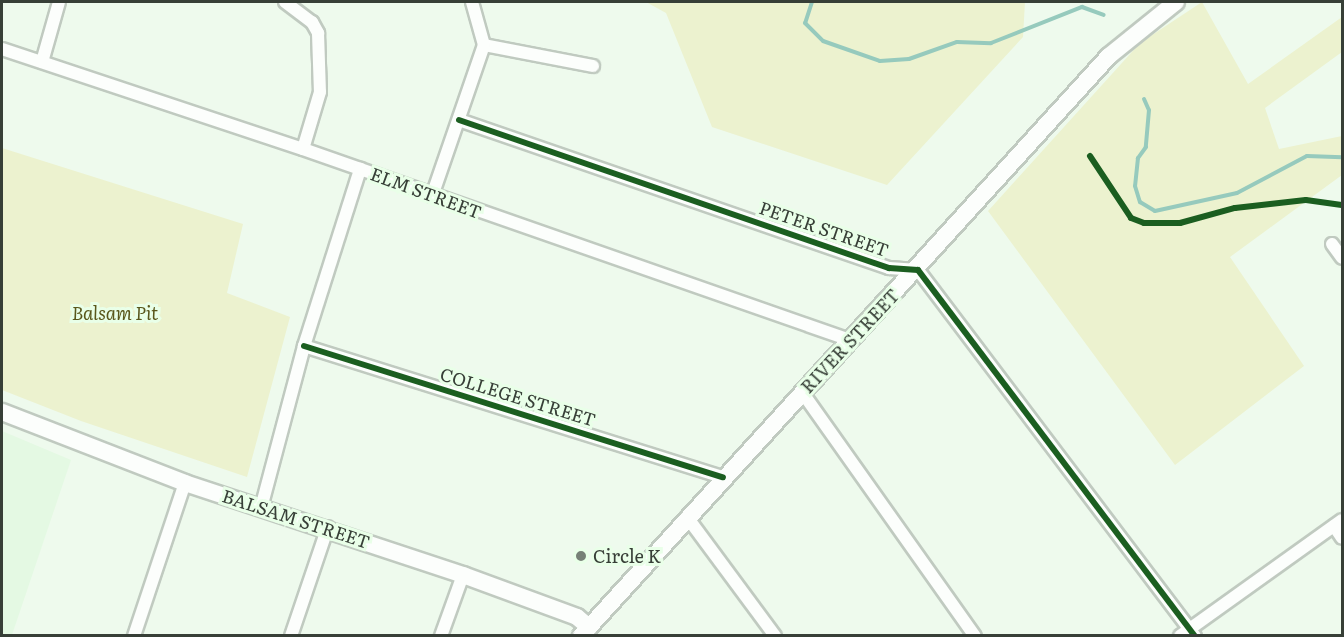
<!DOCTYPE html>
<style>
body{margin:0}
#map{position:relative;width:1344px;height:637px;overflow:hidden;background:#eefaed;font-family:Literata,serif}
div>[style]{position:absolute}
.built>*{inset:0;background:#e4f9e3}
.green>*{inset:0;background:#ecf2cf}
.stream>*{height:4px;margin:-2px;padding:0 2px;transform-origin:2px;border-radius:2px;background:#96cabd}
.roads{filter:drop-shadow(2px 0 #c0cac0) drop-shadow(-2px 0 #c0cac0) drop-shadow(0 2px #c0cac0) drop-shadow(0 -2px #c0cac0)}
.minor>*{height:12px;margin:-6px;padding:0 6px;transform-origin:6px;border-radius:6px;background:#fcfefc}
.secondary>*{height:16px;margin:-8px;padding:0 8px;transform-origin:8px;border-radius:8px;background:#fcfefc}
.cycleway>*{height:6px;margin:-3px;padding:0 3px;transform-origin:3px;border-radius:3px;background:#1b5e20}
.dots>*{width:16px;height:16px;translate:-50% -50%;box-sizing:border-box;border:3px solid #e9ffe8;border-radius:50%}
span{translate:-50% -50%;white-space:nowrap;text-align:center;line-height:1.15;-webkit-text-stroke:6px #e9ffe8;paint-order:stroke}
.street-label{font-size:18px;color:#373f37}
.park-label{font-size:18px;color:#59571b;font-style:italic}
.poi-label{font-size:18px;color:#373f37}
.left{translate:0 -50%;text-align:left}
.frame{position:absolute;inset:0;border:3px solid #373f37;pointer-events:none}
</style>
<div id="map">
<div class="built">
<i style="clip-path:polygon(2px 431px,71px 460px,12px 635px,2px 635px)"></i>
</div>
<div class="green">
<i style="clip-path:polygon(646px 2px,1025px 2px,1023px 37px,887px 185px,712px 127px,666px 13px)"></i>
<i style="clip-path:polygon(1202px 2px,1248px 84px,1342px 17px,1342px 52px,1265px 108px,1279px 149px,1342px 136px,1342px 175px,1230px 257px,1304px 366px,1175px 465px,988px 211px,1140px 43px)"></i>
<i style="clip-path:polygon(2px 148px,243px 224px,227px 293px,290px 317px,247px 477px,81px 421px,2px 390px)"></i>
</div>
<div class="stream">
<i style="left:812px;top:2px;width:22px;rotate:108deg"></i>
<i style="left:805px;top:23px;width:25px;rotate:45deg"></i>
<i style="left:823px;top:41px;width:60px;rotate:19.3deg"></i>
<i style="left:880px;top:61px;width:29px;rotate:-4deg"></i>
<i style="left:909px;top:59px;width:51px;rotate:-19.5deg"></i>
<i style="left:957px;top:42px;width:34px;rotate:2deg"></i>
<i style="left:991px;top:43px;width:98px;rotate:-21.6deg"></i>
<i style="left:1082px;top:7px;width:23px;rotate:20deg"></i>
<i style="left:1144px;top:99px;width:12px;rotate:66deg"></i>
<i style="left:1149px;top:110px;width:37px;rotate:95deg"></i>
<i style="left:1146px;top:147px;width:14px;rotate:126deg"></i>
<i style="left:1138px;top:158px;width:28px;rotate:96deg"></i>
<i style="left:1135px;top:186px;width:17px;rotate:73deg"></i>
<i style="left:1140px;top:202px;width:17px;rotate:31deg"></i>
<i style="left:1155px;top:211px;width:84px;rotate:-12.4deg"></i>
<i style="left:1237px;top:193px;width:79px;rotate:-27.9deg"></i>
<i style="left:1307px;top:156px;width:35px;rotate:2deg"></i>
</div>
<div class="roads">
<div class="minor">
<i style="left:285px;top:2px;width:34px;rotate:37deg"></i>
<i style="left:312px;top:22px;width:13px;rotate:61deg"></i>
<i style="left:318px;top:33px;width:59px;rotate:88.1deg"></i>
<i style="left:320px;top:92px;width:59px;rotate:106.6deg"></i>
<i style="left:484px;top:45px;width:111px;rotate:10.9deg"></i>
<i style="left:2px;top:49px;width:317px;rotate:18.4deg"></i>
<i style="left:303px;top:149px;width:579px;rotate:19.25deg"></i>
<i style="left:42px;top:62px;width:62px;rotate:-74.2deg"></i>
<i style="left:459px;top:120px;width:455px;rotate:19deg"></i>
<i style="left:889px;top:268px;width:29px;rotate:4deg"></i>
<i style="left:918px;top:270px;width:459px;rotate:52.9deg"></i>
<i style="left:432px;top:196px;width:160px;rotate:-71deg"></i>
<i style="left:484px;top:45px;width:45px;rotate:-105.6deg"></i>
<i style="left:1332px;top:244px;width:17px;rotate:54deg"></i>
<i style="left:304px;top:346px;width:439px;rotate:17.4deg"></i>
<i style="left:802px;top:392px;width:299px;rotate:54.7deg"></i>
<i style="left:261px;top:508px;width:168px;rotate:-75.1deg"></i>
<i style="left:304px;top:346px;width:186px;rotate:-72.4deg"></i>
<i style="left:687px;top:517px;width:148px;rotate:53.5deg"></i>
<i style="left:1334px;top:526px;width:14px;rotate:56deg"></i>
<i style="left:134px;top:636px;width:161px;rotate:-71.6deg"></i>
<i style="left:291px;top:636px;width:115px;rotate:-71.3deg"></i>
<i style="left:441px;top:636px;width:65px;rotate:-70.2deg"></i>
<i style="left:1180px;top:636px;width:199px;rotate:-35.6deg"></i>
</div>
<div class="secondary">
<i style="left:2px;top:412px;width:196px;rotate:21.2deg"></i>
<i style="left:185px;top:483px;width:293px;rotate:18.3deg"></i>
<i style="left:463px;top:575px;width:121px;rotate:20.2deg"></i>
<i style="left:577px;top:617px;width:16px;rotate:40deg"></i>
<i style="left:581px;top:636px;width:784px;rotate:-47.69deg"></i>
<i style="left:1109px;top:56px;width:86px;rotate:-38.9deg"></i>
</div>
</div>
<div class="cycleway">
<i style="left:459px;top:120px;width:455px;rotate:19deg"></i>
<i style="left:889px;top:268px;width:29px;rotate:4deg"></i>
<i style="left:918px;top:270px;width:459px;rotate:52.9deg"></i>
<i style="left:1090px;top:156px;width:74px;rotate:56.5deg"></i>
<i style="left:1131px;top:218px;width:14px;rotate:21deg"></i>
<i style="left:1144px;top:223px;width:36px"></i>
<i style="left:1180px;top:223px;width:57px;rotate:-15.3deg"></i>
<i style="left:1235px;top:208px;width:71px;rotate:-6.4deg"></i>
<i style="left:1306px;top:200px;width:36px;rotate:8deg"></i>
<i style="left:304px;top:346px;width:439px;rotate:17.4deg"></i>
</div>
<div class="dots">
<i style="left:581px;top:556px;background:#778077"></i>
</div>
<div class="street-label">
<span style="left:426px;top:193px;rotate:20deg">ELM STREET</span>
<span style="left:824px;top:229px;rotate:19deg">PETER STREET</span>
<span style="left:850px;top:341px;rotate:-47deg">RIVER STREET</span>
<span style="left:518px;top:397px;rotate:17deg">COLLEGE STREET</span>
<span style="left:296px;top:519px;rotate:18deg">BALSAM STREET</span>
</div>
<div class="park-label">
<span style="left:115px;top:313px">Balsam Pit</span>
</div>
<div class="poi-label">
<span class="left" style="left:593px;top:556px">Circle K</span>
</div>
<div class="frame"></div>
</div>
